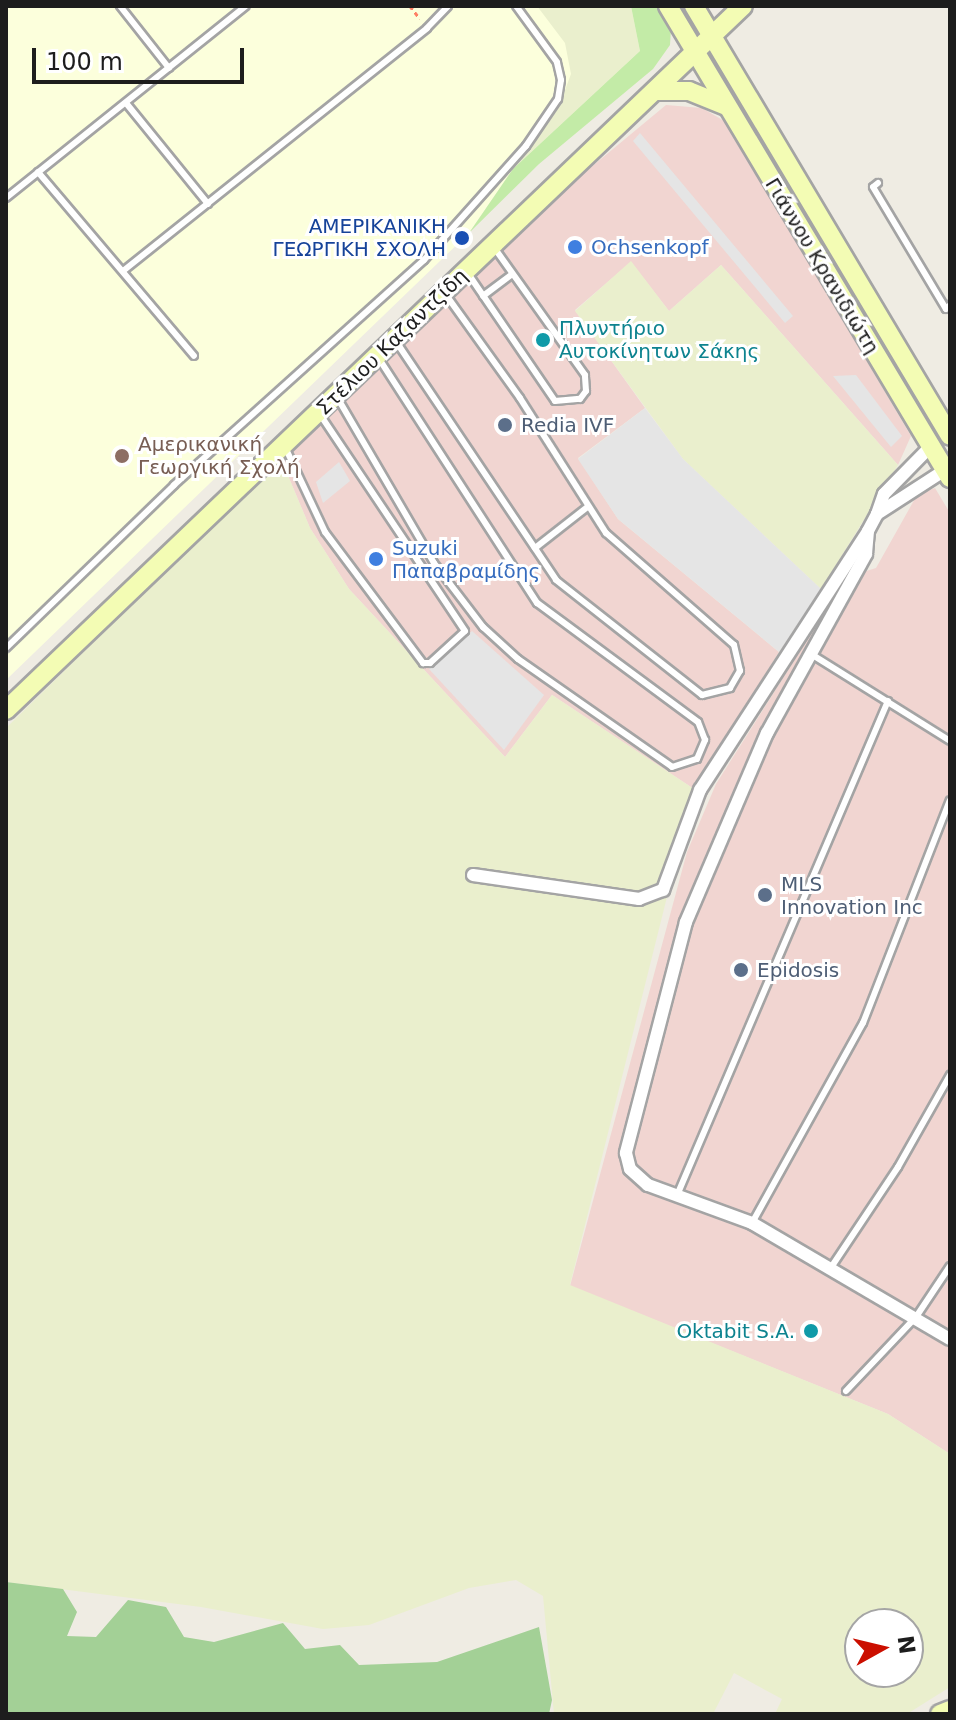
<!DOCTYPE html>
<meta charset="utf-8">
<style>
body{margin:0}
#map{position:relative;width:956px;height:1720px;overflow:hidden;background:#efece3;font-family:"DejaVu Sans",sans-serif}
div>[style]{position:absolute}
.commercial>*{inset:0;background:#f1d5d1}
.education>*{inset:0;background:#fcffdc}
.farmland>*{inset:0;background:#eaefcd}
.grass>*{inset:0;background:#c3eba7}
.forest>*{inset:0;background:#a3d096}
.parking>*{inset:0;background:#e5e5e5}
.path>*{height:3px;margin-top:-1.5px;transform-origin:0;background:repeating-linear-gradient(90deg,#fe7f65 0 4px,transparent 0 8px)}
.roads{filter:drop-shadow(2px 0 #a4a4a4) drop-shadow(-2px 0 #a4a4a4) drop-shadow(0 2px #a4a4a4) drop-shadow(0 -2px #a4a4a4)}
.lane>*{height:6px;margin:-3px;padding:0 3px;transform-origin:3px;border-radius:3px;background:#fff}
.street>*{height:12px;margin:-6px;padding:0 6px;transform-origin:6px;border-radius:6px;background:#fff}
.secondary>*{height:18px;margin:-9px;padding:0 9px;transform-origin:9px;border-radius:9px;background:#f3fcb4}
.dots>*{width:22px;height:22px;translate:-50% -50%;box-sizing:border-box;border:4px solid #fff;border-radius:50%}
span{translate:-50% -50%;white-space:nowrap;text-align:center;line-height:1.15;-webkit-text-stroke:6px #fff;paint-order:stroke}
.transit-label{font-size:20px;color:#164399}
.right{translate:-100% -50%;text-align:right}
.shop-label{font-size:20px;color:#366cbe}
.left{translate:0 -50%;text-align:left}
.street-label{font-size:20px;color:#1d1d1d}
.culture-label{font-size:20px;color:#0d838f}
.service-label{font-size:20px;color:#4e5e75}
.education-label{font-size:20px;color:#785e54}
.frame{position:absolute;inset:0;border:8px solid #1d1d1d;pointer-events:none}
.north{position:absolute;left:844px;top:1608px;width:80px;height:80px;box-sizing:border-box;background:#fff;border:2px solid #a5a5a5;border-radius:50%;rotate:82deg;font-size:22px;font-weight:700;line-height:32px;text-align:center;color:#1d1d1d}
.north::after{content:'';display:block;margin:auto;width:28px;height:36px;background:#cb0f00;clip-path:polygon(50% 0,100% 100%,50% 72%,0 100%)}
.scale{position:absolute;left:32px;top:48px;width:212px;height:36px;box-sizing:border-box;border:4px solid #1d1d1d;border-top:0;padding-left:10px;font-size:24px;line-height:28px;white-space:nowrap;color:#1d1d1d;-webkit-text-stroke:6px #fff;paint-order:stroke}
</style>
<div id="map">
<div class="commercial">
<i style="clip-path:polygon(666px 105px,702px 108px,726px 122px,911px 436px,898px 465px,721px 265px,669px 311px,631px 262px,575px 310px,645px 408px,578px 458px,618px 519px,779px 652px,694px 789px,552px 695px,505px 757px,349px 589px,310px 528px,281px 459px,572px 183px)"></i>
<i style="clip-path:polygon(935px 488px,950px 513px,950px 1454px,888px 1414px,570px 1286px,687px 852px,716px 784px,847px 577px,876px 568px,917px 495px)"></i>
</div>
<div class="education">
<i style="clip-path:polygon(6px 6px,631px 6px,640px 51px,513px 169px,469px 233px,6px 680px)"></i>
</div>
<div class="farmland">
<i style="clip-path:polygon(537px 6px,631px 6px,640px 51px,513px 169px,558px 109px,571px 74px,565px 43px)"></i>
<i style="clip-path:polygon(631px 261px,669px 311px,721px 265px,898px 465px,821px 589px,683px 459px,575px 311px)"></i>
<i style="clip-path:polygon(evenodd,281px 459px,310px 528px,349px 589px,505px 757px,552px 695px,694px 789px,570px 1285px,888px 1414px,950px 1454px,950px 1687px,907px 1714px,775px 1714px,782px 1699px,734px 1673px,713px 1714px,554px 1714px,543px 1596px,516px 1580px,469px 1588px,369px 1625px,323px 1629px,201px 1607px,6px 1582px,6px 728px,281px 459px,860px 1624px,908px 1624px,908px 1672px,860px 1672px,860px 1624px)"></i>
</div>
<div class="grass">
<i style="clip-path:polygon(631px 6px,657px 6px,671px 29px,670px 45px,653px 69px,539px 164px,469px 233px,513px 169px,640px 51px)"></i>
</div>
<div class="forest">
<i style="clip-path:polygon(6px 1582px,63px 1589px,77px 1612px,67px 1636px,96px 1637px,128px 1600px,166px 1607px,184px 1637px,214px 1642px,283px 1623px,305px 1649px,340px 1645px,359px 1665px,437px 1662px,539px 1627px,552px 1700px,549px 1714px,6px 1714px)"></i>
</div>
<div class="parking">
<i style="clip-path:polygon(640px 133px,793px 316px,785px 323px,633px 141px)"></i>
<i style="clip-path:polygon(856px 375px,902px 436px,891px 447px,833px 376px)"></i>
<i style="clip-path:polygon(645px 408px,683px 459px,821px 589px,779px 652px,618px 519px,578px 459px)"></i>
<i style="clip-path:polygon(339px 462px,350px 481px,323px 503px,316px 482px)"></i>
<i style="clip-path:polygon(472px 631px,544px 695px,504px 750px,429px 669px)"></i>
</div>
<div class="path">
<i style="left:410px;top:6px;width:16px;rotate:52deg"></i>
</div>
<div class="roads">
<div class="lane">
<i style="left:120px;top:6px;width:79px;rotate:51.7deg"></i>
<i style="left:126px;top:103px;width:130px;rotate:50.9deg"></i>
<i style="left:38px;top:172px;width:241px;rotate:49.7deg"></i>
<i style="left:878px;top:183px;width:6px;rotate:141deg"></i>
<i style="left:873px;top:187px;width:142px;rotate:59.1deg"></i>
<i style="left:946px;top:309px;width:6px;rotate:-45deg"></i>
<i style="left:6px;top:198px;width:307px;rotate:-38.7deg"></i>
<i style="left:123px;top:271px;width:389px;rotate:-38.6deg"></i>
<i style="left:427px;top:28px;width:30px;rotate:-46deg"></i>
<i style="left:467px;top:272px;width:156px;rotate:55.7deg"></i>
<i style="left:555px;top:401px;width:25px;rotate:-5deg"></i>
<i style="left:580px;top:399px;width:10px;rotate:-53deg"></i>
<i style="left:586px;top:391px;width:16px;rotate:-94deg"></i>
<i style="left:585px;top:375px;width:155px;rotate:-125.5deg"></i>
<i style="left:483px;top:296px;width:34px;rotate:-37deg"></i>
<i style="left:395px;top:340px;width:289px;rotate:56.1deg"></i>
<i style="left:556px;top:580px;width:186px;rotate:38.2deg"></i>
<i style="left:702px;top:695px;width:29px;rotate:-14deg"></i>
<i style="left:730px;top:688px;width:20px;rotate:-60deg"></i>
<i style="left:740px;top:671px;width:27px;rotate:-103deg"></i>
<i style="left:734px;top:645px;width:170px;rotate:-138.8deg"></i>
<i style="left:606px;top:533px;width:160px;rotate:-122.5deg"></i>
<i style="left:520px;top:398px;width:127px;rotate:-125.7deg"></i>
<i style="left:337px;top:397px;width:192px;rotate:59.7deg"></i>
<i style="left:434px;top:563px;width:81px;rotate:52.6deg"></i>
<i style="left:483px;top:627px;width:47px;rotate:42.4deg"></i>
<i style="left:518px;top:659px;width:188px;rotate:35deg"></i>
<i style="left:672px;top:767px;width:26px;rotate:-18deg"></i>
<i style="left:697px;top:759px;width:21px;rotate:-67deg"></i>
<i style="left:705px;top:740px;width:19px;rotate:-111deg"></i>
<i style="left:698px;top:722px;width:200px;rotate:-143.5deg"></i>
<i style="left:537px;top:603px;width:291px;rotate:-122.9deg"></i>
<i style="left:285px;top:447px;width:94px;rotate:64.8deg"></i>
<i style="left:325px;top:532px;width:164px;rotate:53.2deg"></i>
<i style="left:423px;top:663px;width:7px"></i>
<i style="left:430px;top:663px;width:47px;rotate:-42.4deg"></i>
<i style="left:465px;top:631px;width:261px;rotate:-123.8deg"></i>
<i style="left:535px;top:548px;width:65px;rotate:-38.1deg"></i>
<i style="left:6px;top:648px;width:234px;rotate:-44.1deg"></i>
<i style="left:174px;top:485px;width:336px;rotate:-42deg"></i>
<i style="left:424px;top:260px;width:153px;rotate:-48.2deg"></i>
<i style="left:526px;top:146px;width:57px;rotate:-55.8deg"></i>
<i style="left:558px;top:99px;width:19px;rotate:-81deg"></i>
<i style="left:561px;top:80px;width:18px;rotate:-103deg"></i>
<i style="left:557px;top:62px;width:69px;rotate:-126.2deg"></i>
<i style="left:811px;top:654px;width:164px;rotate:32deg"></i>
<i style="left:678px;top:1193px;width:535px;rotate:-66.89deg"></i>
<i style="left:752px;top:1223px;width:229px;rotate:-61deg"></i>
<i style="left:863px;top:1023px;width:239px;rotate:-68.7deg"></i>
<i style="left:832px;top:1266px;width:119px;rotate:-56.3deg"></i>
<i style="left:898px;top:1167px;width:106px;rotate:-60.5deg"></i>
<i style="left:846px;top:1391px;width:102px;rotate:-46.6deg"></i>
<i style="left:916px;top:1317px;width:61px;rotate:-56.3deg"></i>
</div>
<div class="street">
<i style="left:945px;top:470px;width:81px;rotate:147.1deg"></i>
<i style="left:877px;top:514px;width:19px;rotate:118deg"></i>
<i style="left:868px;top:531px;width:23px;rotate:95deg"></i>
<i style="left:866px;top:554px;width:205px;rotate:118.9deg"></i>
<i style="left:767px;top:733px;width:206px;rotate:113.2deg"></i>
<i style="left:686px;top:922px;width:239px;rotate:104.6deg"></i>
<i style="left:626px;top:1153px;width:16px;rotate:76deg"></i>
<i style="left:630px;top:1169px;width:24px;rotate:42deg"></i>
<i style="left:648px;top:1185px;width:111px;rotate:20.1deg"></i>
<i style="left:752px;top:1223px;width:229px;rotate:30.4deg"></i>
<i style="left:877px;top:514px;width:21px;rotate:-71deg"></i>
<i style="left:884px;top:494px;width:66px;rotate:-45.6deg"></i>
<i style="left:473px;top:875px;width:168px;rotate:8.2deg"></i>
<i style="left:639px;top:899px;width:26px;rotate:-21deg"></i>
<i style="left:663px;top:890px;width:107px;rotate:-69.7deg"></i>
<i style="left:700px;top:790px;width:306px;rotate:-57deg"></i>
</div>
<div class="secondary">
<i style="left:668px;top:6px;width:550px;rotate:59.14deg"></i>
<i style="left:694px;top:6px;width:500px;rotate:59.23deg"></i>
<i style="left:655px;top:91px;width:34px"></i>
<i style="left:689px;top:91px;width:40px;rotate:22deg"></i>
<i style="left:6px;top:710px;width:1019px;rotate:-43.69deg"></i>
<i style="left:940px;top:1714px;width:11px;rotate:-22deg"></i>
</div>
</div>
<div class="dots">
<i style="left:462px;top:238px;background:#1a4fb4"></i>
<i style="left:575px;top:247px;background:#3f7fe0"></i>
<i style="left:543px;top:340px;background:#0f9aa8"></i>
<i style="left:505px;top:425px;background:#5c6f8a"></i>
<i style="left:122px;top:456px;background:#8d6e63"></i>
<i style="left:376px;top:559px;background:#3f7fe0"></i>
<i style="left:765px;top:895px;background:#5c6f8a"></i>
<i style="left:741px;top:970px;background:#5c6f8a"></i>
<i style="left:811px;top:1331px;background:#0f9aa8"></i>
</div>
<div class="transit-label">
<span class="right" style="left:446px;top:238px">ΑΜΕΡΙΚΑΝΙΚΗ<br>ΓΕΩΡΓΙΚΗ ΣΧΟΛΗ</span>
</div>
<div class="shop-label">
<span class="left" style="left:591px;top:247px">Ochsenkopf</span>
<span class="left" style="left:392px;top:560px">Suzuki<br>Παπαβραμίδης</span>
</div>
<div class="street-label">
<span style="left:822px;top:266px;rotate:59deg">Γιάννου Κρανιδιώτη</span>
<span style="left:392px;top:342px;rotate:-44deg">Στέλιου Καζαντζίδη</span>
</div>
<div class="culture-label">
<span class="left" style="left:559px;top:340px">Πλυντήριο<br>Αυτοκίνητων Σάκης</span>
<span class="right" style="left:795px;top:1331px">Oktabit S.A.</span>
</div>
<div class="service-label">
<span class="left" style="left:521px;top:425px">Redia IVF</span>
<span class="left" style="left:781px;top:896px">MLS<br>Innovation Inc</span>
<span class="left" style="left:757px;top:970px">Epidosis</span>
</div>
<div class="education-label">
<span class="left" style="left:138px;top:456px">Αμερικανική<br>Γεωργική Σχολή</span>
</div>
<div class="frame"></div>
<div class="north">N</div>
<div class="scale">100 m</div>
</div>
